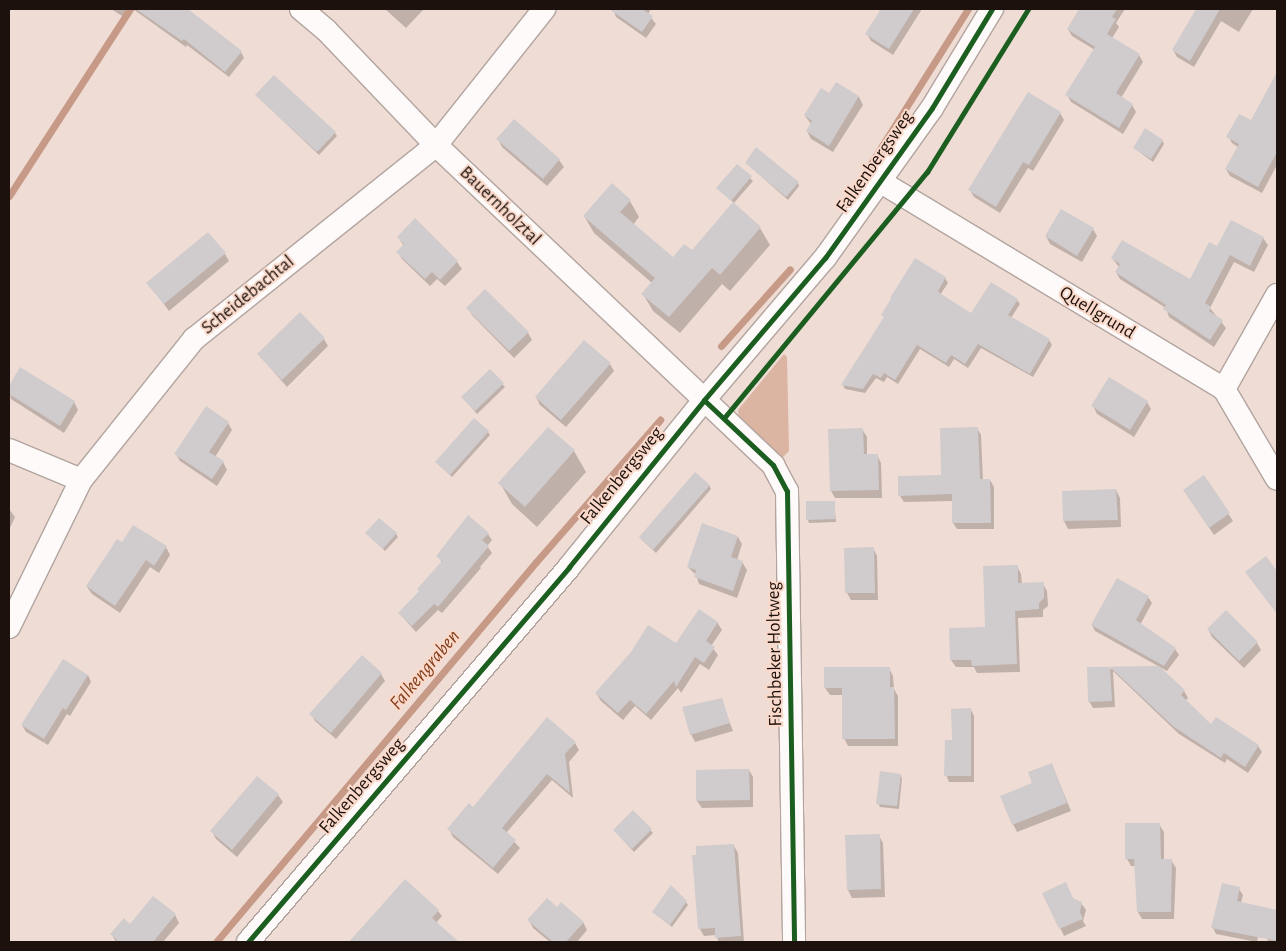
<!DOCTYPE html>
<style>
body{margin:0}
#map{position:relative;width:1286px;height:951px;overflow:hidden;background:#efddd5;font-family:"Alegreya Sans",sans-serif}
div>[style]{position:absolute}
.forest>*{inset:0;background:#dbb4a2}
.shadow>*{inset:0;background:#0003}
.stream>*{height:7px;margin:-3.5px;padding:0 3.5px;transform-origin:3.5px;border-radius:3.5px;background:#c79a87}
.building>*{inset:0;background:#d0cbcc}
.roads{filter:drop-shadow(1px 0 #b2a49f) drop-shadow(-1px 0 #b2a49f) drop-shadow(0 1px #b2a49f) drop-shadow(0 -1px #b2a49f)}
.minor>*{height:22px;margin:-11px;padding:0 11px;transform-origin:11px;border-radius:11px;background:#fdfaf9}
.cycleway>*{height:5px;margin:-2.5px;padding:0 2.5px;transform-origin:2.5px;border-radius:2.5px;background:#1b5e20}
span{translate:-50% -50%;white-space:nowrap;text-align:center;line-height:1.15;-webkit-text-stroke:4px #fad9ca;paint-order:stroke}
.street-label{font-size:19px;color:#1c110c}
.water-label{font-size:20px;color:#843d1a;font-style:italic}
.frame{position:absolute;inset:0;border:10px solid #1c110c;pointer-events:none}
</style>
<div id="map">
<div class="forest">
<i style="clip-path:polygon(784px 354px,787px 357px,789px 451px,781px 459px,739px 417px,738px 410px)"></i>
</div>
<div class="shadow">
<i style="clip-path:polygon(111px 9px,183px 9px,241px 52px,244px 58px,229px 77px,187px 45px,186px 47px,133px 9px,127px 19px)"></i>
<i style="clip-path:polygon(385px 9px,423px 9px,423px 10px,406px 28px)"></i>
<i style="clip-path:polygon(613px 9px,651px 9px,648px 14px,656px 24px,646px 38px,616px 17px)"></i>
<i style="clip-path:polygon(881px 9px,922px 9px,893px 55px,871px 41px,867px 34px)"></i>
<i style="clip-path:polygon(1081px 9px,1125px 9px,1116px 23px,1119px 27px,1112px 38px,1139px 55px,1143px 62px,1121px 98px,1132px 105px,1136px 112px,1123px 134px,1071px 102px,1067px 95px,1095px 50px,1072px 36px,1068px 29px)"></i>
<i style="clip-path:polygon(1199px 9px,1253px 9px,1239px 32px,1221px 21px,1194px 67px,1177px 57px,1173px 50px)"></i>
<i style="clip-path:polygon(836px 84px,859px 97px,863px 105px,833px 152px,811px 139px,807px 131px,811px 124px,805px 116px,830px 95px)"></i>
<i style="clip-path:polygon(1268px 91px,1277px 96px,1277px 165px,1262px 193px,1230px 176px,1226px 169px,1238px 147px,1232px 143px,1228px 136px,1251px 122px)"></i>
<i style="clip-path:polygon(259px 98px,335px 133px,337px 136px,319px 155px)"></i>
<i style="clip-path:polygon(1060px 113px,1064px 120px,1033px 171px,1028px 168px,1000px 213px,974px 197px,970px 190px)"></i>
<i style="clip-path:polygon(498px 139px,559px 160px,564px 167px,547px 186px,502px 147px)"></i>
<i style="clip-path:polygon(1162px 140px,1164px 144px,1153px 162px,1134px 148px)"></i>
<i style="clip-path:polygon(746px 163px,798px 183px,799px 186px,788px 200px)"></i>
<i style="clip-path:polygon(737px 166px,753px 181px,734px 203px,718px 188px)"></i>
<i style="clip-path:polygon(630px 201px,639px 217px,633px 225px,673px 259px,760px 228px,770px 245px,730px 291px,722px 284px,680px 333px,653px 311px,643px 294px,652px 283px,594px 233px,584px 216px)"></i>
<i style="clip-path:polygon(415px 220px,457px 262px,462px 269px,445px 286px,437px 279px,430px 286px,402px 259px,398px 252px,404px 246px,398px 237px)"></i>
<i style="clip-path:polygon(1231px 221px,1263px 238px,1268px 245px,1254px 272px,1234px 262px,1210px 308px,1226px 328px,1214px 347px,1169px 317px,1166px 308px,1120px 279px,1116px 272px,1119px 267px,1112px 258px,1191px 281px,1217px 248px)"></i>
<i style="clip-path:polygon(1093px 229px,1097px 236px,1082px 262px,1050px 244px,1046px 236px)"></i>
<i style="clip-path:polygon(225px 254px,229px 261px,169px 311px,148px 283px)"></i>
<i style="clip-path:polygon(945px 278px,948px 283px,940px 295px,972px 315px,1017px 300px,1020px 304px,1011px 318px,1049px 340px,1052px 345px,1033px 377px,981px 348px,968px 368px,954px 359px,949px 367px,920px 349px,898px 384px,887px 377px,884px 382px,876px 378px,865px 393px,845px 389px,843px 385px,885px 318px,883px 315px)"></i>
<i style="clip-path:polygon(468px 308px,528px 333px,532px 340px,514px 358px,472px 315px)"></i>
<i style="clip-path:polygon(324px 339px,328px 346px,287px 387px,259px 355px)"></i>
<i style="clip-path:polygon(610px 364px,614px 371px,566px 427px,540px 405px,536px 397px)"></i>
<i style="clip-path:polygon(21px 369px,74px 402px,78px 410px,64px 433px,11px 399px,9px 388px)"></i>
<i style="clip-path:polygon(490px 371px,505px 387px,477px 414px,465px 400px)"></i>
<i style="clip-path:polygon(1147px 402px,1151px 409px,1134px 437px,1097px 414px,1093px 406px)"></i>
<i style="clip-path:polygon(228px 423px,232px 430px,215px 457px,223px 462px,227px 470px,217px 486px,180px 461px,176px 454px)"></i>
<i style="clip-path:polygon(977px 428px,981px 435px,983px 480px,990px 480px,994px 487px,994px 529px,957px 529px,953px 523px,953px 501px,904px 502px,900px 496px,943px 476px)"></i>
<i style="clip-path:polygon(862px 429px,867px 437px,867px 455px,877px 455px,881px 463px,882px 498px,835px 498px,831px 491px,829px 430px)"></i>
<i style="clip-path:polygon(488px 432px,490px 435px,452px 477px,439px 465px)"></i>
<i style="clip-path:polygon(574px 451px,586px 472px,537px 527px,512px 504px,500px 483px)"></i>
<i style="clip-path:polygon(1204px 477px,1233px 521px,1214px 535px,1189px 498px)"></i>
<i style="clip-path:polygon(709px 485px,711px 489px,656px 553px,642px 540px,640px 537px)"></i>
<i style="clip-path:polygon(1116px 490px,1120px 498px,1121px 527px,1068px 529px,1064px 521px,1063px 492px)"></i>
<i style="clip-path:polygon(834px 502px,836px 522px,809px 523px,808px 520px)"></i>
<i style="clip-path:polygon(9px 509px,15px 517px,9px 530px)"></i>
<i style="clip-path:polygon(367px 533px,396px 534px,398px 537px,385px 551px)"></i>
<i style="clip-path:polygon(488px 534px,492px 540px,487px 546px,492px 553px,480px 567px,481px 568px,442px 613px,438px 610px,416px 632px,399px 613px,420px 592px,442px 563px,438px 556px)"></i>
<i style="clip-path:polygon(738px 537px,742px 544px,737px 560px,742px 562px,747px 570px,737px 598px,699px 584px,696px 575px,688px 567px)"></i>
<i style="clip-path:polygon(122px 544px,166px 547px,170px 555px,159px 573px,150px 567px,120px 613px,92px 594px,87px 587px)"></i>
<i style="clip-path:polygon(873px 548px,877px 556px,878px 600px,851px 600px,847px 593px)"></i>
<i style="clip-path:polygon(1017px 566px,1021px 574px,1022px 584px,1043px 584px,1047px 591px,1048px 606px,1043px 610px,1043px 617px,1018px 618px,1020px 672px,977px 673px,974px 667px,956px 667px,951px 660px,987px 628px)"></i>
<i style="clip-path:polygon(1117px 580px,1148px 597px,1152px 603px,1140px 625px,1175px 649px,1179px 655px,1167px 671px,1095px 631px,1092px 625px)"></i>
<i style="clip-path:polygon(717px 622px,722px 630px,711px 646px,718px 655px,709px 670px,700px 664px,681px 693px,678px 688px,651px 720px,635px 706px,623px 720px,601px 701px,596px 693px)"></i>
<i style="clip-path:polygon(1208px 629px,1257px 643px,1261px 650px,1244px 668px,1212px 637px)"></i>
<i style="clip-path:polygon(889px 668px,893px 676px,894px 689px,898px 696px,898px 746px,848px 746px,844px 738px,843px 695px,830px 695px,825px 688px)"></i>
<i style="clip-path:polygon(1160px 668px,1184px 691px,1188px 698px,1185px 701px,1211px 726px,1258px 746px,1262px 752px,1248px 773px,1227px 759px,1225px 763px,1179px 734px,1113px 671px,1115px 707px,1093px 708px,1089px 701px,1089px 669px)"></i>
<i style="clip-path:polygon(381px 674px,385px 681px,336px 739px,315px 721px,311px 714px)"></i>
<i style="clip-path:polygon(88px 675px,91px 682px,70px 716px,67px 714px,48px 745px,26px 732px,22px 725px)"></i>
<i style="clip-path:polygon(721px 699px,733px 731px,695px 742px,691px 734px)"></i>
<i style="clip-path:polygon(971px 710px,974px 716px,974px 782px,949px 782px,946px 775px,953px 741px)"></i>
<i style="clip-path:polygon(575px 743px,579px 750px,569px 762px,573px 798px,552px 780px,506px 833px,520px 848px,498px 874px,453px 837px,449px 829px,473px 808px)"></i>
<i style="clip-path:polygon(1052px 765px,1071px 811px,1017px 832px,1013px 824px,1034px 784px)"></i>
<i style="clip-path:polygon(749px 770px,753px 777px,753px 807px,702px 808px,697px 801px)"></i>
<i style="clip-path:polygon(900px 775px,902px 778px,899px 809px,880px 807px,878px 803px)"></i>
<i style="clip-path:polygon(257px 777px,278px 795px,283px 802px,237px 857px,216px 839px,212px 831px)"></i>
<i style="clip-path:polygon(633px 812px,653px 833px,634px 852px,614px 830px)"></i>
<i style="clip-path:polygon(1159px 824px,1164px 832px,1164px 860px,1171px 860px,1176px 868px,1174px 919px,1142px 919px,1138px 912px,1136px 866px,1131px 866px,1127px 859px)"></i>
<i style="clip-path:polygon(879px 836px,883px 843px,885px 897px,852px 898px,848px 890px,846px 837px)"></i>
<i style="clip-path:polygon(734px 846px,738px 853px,744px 942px,719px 942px,716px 935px,704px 936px,700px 929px)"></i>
<i style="clip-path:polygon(405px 881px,438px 911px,442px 916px,436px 923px,458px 942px,349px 942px)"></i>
<i style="clip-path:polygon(1239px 889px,1243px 895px,1241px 903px,1262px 917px,1257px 942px,1216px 934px,1213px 928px)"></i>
<i style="clip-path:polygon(1044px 893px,1081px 903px,1086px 910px,1083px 921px,1086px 926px,1064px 936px)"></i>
<i style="clip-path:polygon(686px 902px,688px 905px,672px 927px,653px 912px)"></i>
<i style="clip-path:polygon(557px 908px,583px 922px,587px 930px,577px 942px,550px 942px,533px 928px,529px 920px)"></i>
<i style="clip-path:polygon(175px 915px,179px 923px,163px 942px,116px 942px,112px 935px,130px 926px)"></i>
<i style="clip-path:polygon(1276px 919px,1277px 942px,1269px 942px,1267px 939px)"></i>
</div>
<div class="stream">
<i style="left:9px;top:196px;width:223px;rotate:-57.1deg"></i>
<i style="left:848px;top:200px;width:226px;rotate:-57.9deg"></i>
<i style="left:721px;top:346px;width:103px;rotate:-48.1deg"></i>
<i style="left:216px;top:942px;width:497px;rotate:-49.9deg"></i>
<i style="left:536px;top:562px;width:189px;rotate:-48.9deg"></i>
</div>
<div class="building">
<i style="clip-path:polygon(136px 9px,188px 9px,242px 51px,225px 72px,184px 39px,182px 41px)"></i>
<i style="clip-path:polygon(609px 9px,642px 9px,653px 16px,642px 32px)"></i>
<i style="clip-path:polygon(881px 9px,914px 9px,889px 49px,865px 34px)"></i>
<i style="clip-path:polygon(1079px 9px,1117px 9px,1112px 17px,1116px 19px,1107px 34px,1140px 54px,1116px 93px,1133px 104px,1119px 128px,1065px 95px,1095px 47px,1067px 29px)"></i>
<i style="clip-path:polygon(1196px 9px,1220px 9px,1190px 61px,1172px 50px)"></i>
<i style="clip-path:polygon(1277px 72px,1277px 152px,1258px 187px,1225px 169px,1239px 144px,1226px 137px,1239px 114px,1251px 120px)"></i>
<i style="clip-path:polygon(274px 75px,336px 132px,317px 152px,255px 95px)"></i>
<i style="clip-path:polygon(836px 82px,859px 96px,829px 146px,806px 131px,812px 121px,804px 115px,821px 88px,829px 93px)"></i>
<i style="clip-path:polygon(1028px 92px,1061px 112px,1029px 165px,1023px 162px,996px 207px,968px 190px)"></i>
<i style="clip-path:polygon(514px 119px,560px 159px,543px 179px,496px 139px)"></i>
<i style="clip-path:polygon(1145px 128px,1163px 140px,1151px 159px,1133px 148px)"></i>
<i style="clip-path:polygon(756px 147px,799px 182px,786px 197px,745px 163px)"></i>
<i style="clip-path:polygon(737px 164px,752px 176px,731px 201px,716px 188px)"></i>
<i style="clip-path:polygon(612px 183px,631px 200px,620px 212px,673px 257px,684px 244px,692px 250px,733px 202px,761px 227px,720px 275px,712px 268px,669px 317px,641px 294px,655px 278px,583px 216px)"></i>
<i style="clip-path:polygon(1061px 209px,1094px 228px,1077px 256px,1045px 236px)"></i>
<i style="clip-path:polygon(415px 218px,458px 261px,440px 280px,432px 272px,425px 279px,396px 252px,404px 244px,397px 237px)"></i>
<i style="clip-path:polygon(1231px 220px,1264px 237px,1250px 266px,1230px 255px,1205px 303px,1211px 307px,1209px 311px,1223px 320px,1210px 340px,1163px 309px,1166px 305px,1115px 272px,1120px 264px,1111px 258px,1122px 240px,1190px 279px,1209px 242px,1217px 246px)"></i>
<i style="clip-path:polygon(208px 232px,226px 253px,164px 304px,146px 283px)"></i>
<i style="clip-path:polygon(915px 258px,946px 277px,938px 291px,941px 294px,971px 313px,991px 282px,1018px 299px,1008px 315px,1050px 339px,1030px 374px,978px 344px,965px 364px,951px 355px,946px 363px,917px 345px,895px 380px,884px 373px,881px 378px,873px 374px,863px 389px,841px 385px,884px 317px,881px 315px,891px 299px,890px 298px)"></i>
<i style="clip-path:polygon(485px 289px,529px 332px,509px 351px,466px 308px)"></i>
<i style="clip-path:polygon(300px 312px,325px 338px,282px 380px,257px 354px)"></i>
<i style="clip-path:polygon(584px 340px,611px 363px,561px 420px,535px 397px)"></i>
<i style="clip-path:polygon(20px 367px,75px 401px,60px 426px,9px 394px,9px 386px)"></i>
<i style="clip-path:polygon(490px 369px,504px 383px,475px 411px,461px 397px)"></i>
<i style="clip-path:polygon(1109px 377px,1148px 401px,1130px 430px,1091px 406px)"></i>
<i style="clip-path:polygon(206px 406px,229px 422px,209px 452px,224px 461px,212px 479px,174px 454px)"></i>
<i style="clip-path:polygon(474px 418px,489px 431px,450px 475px,435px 462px)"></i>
<i style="clip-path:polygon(548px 427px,575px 450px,525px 507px,498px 483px)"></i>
<i style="clip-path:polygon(978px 427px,980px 479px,990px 479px,991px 523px,952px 523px,952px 494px,898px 496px,898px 476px,941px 475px,940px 428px)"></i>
<i style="clip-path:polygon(863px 428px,864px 454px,878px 454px,879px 490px,830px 491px,828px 429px)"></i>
<i style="clip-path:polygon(695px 472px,710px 485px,653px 550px,639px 537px)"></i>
<i style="clip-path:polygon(1204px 475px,1230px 513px,1209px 528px,1183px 490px)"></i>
<i style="clip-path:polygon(1116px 489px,1118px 520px,1063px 521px,1062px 491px)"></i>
<i style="clip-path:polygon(806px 501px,835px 501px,835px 519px,806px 520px)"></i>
<i style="clip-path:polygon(468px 515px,489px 533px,482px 540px,489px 546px,438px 607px,434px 604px,412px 626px,398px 613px,419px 591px,417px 589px,442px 561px,436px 556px)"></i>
<i style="clip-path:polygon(379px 518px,397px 533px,383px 549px,365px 533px)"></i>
<i style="clip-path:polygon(702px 523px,738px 536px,731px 557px,743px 561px,733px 591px,694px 577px,696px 570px,687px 567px)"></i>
<i style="clip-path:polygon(133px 525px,167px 546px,154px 566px,146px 560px,115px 606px,86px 586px,117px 539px,122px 542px)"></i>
<i style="clip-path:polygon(874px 547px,875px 593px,845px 593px,844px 548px)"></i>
<i style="clip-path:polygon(1266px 556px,1277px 571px,1277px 614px,1245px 572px)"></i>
<i style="clip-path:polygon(1018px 565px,1018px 583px,1044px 582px,1044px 598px,1039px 603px,1039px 609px,1015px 611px,1017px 664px,972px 666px,971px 660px,950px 660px,949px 628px,985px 627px,983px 566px)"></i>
<i style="clip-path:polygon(1117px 578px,1149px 596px,1136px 620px,1176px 648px,1164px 666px,1091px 625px)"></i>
<i style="clip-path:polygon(699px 609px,718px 622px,706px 641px,715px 647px,704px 663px,695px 657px,676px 687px,674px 681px,646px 714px,630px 700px,618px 713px,595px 693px,631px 652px,648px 625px,676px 643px)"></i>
<i style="clip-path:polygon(1226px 610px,1258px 642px,1239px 661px,1207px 629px)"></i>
<i style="clip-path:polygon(362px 655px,382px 673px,331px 733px,309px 714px)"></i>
<i style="clip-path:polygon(63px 659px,88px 675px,66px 710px,63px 708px,44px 739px,21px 725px)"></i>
<i style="clip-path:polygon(1159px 666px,1185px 690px,1181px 695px,1211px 724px,1216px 717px,1259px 745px,1245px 767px,1224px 753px,1221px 758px,1174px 727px,1110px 667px,1112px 701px,1088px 702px,1087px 667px)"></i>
<i style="clip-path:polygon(824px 667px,890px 667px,890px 687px,894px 687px,895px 739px,842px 739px,842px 688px,824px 688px)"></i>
<i style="clip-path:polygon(722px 698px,730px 723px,690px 735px,682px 707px)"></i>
<i style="clip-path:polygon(971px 708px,971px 776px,944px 776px,945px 740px,952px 740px,951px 709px)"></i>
<i style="clip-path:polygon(547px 717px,576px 742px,565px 754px,570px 793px,547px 774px,502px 828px,516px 840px,493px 868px,447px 829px,469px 803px,473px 807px)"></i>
<i style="clip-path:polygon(1052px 763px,1067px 803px,1012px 825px,1000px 796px,1032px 783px,1028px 772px)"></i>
<i style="clip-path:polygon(737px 769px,749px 769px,750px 800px,696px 801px,696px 770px)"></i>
<i style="clip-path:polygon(880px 771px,901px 774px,897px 806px,876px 804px)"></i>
<i style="clip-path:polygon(257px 776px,279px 794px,232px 850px,210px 831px)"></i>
<i style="clip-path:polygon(633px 810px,652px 829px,632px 849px,613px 830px)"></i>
<i style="clip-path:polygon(1125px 823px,1160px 823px,1161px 859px,1172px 859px,1171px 912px,1137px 912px,1134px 859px,1125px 859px)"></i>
<i style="clip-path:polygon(880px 834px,881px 889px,847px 890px,845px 835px)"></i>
<i style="clip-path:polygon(734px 844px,741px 936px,715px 938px,715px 928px,698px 929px,692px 855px,696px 855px,696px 846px)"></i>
<i style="clip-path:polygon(405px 879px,439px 910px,432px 918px,459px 942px,349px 942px)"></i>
<i style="clip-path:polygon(1066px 882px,1073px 898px,1082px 902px,1080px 912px,1083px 919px,1059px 929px,1042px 893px)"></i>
<i style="clip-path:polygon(1222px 883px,1240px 887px,1237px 901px,1277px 910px,1277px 941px,1211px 928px)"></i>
<i style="clip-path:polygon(671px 885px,687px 901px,670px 925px,652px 912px)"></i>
<i style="clip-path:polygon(153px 896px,176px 914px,153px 942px,115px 942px,117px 940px,110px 934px,124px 918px,130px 924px)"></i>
<i style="clip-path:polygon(547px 898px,557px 907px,561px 902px,584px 922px,566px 942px,553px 942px,527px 920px)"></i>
</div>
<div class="roads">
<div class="minor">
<i style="left:301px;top:9px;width:33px;rotate:40deg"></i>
<i style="left:326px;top:30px;width:159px;rotate:46.3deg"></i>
<i style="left:436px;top:145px;width:465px;rotate:43.5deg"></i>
<i style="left:773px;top:465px;width:30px;rotate:62deg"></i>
<i style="left:787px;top:491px;width:451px;rotate:89.1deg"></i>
<i style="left:881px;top:182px;width:401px;rotate:31.1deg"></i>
<i style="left:1224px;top:389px;width:104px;rotate:59.5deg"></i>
<i style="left:1224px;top:389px;width:108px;rotate:-60.6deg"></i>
<i style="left:9px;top:450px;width:78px;rotate:22.6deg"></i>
<i style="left:9px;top:627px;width:164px;rotate:-63.9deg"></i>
<i style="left:81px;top:480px;width:181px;rotate:-51.3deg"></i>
<i style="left:194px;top:339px;width:310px;rotate:-38.7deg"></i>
<i style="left:436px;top:145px;width:174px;rotate:-51.5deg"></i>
<i style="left:248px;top:942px;width:494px;rotate:-49.4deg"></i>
<i style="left:569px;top:567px;width:215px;rotate:-51deg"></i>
<i style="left:704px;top:400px;width:187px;rotate:-49.6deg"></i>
<i style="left:825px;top:258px;width:184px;rotate:-54.5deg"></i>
<i style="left:932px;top:108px;width:116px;rotate:-58.8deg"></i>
</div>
</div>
<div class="cycleway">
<i style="left:704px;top:400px;width:95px;rotate:43.3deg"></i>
<i style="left:773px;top:465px;width:30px;rotate:62deg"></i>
<i style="left:787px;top:491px;width:451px;rotate:89.1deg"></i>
<i style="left:724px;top:418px;width:319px;rotate:-50.5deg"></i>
<i style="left:927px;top:172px;width:192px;rotate:-58.2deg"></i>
<i style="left:248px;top:942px;width:494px;rotate:-49.4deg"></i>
<i style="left:569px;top:567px;width:215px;rotate:-51deg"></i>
<i style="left:704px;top:400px;width:187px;rotate:-49.6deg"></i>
<i style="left:825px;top:258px;width:184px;rotate:-54.5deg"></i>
<i style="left:932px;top:108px;width:116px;rotate:-58.8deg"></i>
</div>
<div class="street-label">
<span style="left:875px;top:162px;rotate:-55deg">Falkenbergsweg</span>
<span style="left:500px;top:206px;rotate:44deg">Bauernholztal</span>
<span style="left:248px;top:295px;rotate:-39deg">Scheidebachtal</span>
<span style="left:1097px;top:313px;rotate:31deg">Quellgrund</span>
<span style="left:622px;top:476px;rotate:-51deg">Falkenbergsweg</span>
<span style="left:775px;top:654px;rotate:-91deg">Fischbeker Holtweg</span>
<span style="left:362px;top:786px;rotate:-49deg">Falkenbergsweg</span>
</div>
<div class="water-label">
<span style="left:425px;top:670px;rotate:-50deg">Falkengraben</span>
</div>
<div class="frame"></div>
</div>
